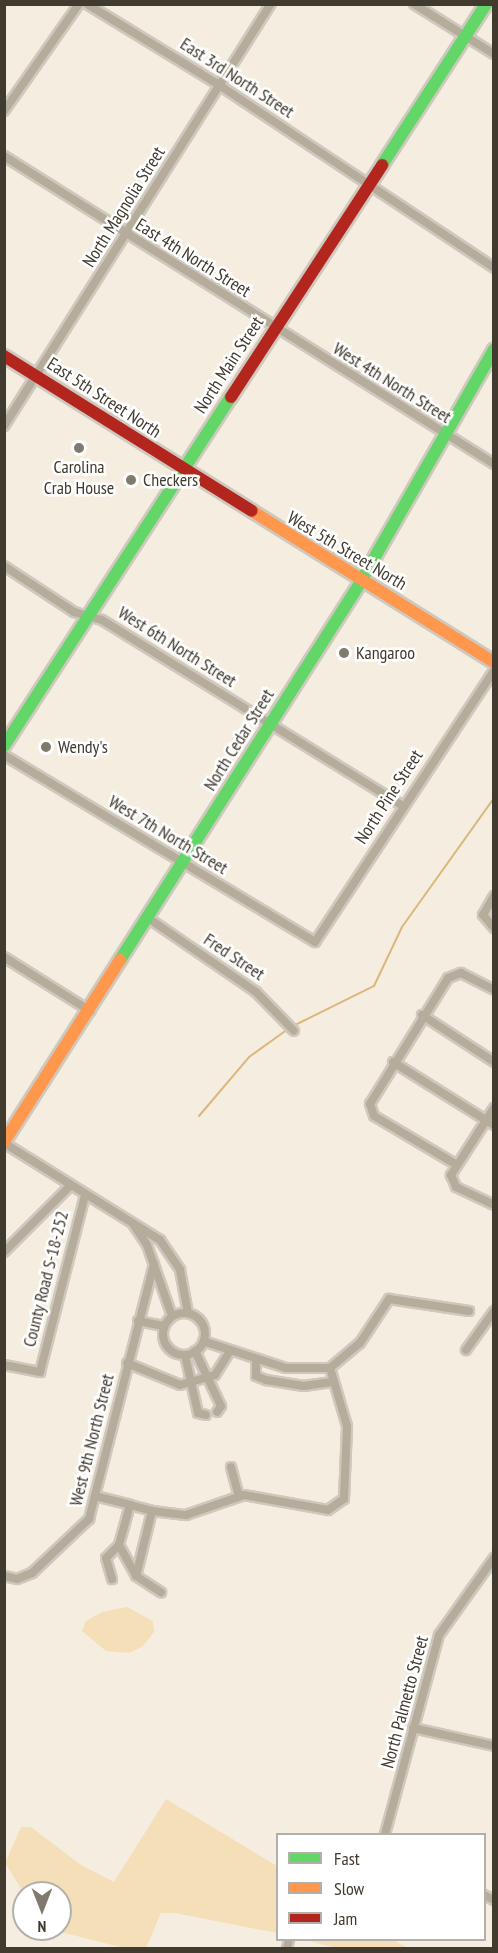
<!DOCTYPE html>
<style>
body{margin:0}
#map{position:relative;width:498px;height:1953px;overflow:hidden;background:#f5ede0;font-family:"PT Sans Narrow",sans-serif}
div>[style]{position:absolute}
.green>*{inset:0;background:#f5dfb8}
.stream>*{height:2px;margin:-1px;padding:0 1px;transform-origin:1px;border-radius:1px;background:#dab87d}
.roads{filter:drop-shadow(2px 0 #cfc8be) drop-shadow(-2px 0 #cfc8be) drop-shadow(0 2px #cfc8be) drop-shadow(0 -2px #cfc8be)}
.street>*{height:8px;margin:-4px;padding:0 4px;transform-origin:4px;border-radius:4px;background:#b6ac9b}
.street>.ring{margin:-4px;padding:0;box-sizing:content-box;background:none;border:8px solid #b6ac9b;border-radius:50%}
.fast>*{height:12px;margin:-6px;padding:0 6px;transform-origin:6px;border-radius:6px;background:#63d668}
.slow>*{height:12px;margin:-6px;padding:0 6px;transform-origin:6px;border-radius:6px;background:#ff974d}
.jam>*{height:12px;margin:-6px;padding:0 6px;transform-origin:6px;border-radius:6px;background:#b3261e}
.dots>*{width:16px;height:16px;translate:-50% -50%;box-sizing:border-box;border:3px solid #fff;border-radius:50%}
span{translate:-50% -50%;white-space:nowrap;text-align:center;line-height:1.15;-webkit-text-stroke:5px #fff;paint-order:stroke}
.street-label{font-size:18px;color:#413a2f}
.poi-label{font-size:18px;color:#413a2f}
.left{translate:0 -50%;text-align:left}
.frame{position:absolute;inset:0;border:6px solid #413a2f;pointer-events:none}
.legend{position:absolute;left:276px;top:1833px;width:210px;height:108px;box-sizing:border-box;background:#fff;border:2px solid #b3b0ac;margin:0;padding:8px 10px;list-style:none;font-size:18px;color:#413a2f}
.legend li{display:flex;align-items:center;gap:12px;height:30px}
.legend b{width:30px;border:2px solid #b3b0ac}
.north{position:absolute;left:12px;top:1881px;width:60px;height:60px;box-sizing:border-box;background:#fff;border:2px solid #b3b0ac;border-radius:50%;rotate:180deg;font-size:16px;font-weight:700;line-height:24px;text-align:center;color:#413a2f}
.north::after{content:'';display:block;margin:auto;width:21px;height:27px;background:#80796d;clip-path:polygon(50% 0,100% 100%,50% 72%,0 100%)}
</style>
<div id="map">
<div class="green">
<i style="clip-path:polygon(127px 1607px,153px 1621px,154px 1632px,143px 1646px,129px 1653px,106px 1651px,82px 1631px,86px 1621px,102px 1612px)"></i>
<i style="clip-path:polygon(166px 1799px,277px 1866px,277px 1933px,175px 1913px,161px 1913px,146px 1948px,124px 1948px,49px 1929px,60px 1929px,60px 1893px,24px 1893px,5px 1863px,21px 1827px,31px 1827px,81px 1865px,114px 1882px)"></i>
<i style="clip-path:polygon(305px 1940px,393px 1940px,408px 1948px,336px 1948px)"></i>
</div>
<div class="stream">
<i style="left:293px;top:1026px;width:90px;rotate:-26.3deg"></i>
<i style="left:374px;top:986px;width:65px;rotate:-64.6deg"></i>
<i style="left:402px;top:927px;width:158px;rotate:-54.5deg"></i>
<i style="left:199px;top:1116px;width:77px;rotate:-49.7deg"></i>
<i style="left:249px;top:1057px;width:48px;rotate:-35.7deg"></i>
</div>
<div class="roads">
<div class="street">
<i style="left:87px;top:4px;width:155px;rotate:31.5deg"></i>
<i style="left:219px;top:85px;width:330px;rotate:33.6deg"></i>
<i style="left:414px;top:4px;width:94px;rotate:32deg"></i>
<i style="left:4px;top:111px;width:131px;rotate:-55deg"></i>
<i style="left:4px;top:156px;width:579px;rotate:32.15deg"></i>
<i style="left:4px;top:426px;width:499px;rotate:-57.7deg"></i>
<i style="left:4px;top:566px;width:84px;rotate:33.3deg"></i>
<i style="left:74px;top:612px;width:29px;rotate:16deg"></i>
<i style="left:102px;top:620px;width:352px;rotate:31.7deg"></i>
<i style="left:4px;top:755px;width:363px;rotate:31deg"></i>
<i style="left:315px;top:942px;width:325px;rotate:-56.6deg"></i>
<i style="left:494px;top:896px;width:22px;rotate:120deg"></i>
<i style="left:483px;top:915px;width:17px;rotate:50deg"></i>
<i style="left:148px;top:918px;width:131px;rotate:34.4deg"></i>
<i style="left:256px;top:992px;width:54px;rotate:45.7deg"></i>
<i style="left:4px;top:957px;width:102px;rotate:32.1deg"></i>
<i style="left:422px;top:1015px;width:86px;rotate:33.1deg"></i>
<i style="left:393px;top:1062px;width:119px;rotate:32deg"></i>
<i style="left:494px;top:1108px;width:80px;rotate:122.7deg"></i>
<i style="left:451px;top:1175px;width:13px;rotate:67deg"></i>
<i style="left:456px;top:1187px;width:42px;rotate:25.3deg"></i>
<i style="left:4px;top:1143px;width:184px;rotate:31.9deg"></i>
<i style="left:160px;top:1240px;width:36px;rotate:56deg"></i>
<i style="left:180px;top:1270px;width:44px;rotate:79.5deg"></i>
<i style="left:457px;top:1165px;width:96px;rotate:-149.4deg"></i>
<i style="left:374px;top:1116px;width:13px;rotate:-108deg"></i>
<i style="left:370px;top:1104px;width:148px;rotate:-58.2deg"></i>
<i style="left:448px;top:978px;width:14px;rotate:-21deg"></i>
<i style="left:461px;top:973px;width:37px;rotate:27deg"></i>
<i style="left:133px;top:1224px;width:25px;rotate:56deg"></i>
<i style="left:147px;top:1245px;width:75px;rotate:70.6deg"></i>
<i style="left:4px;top:1252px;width:93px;rotate:-45deg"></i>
<i class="ring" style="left:163px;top:1313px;width:34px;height:34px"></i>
<i style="left:138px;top:1321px;width:26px;rotate:11deg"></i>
<i style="left:466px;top:1350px;width:48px;rotate:-54.3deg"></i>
<i style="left:195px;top:1351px;width:61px;rotate:64.7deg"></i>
<i style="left:221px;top:1406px;width:7px;rotate:124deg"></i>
<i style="left:185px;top:1355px;width:59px;rotate:77.4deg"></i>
<i style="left:198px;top:1413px;width:8px;rotate:14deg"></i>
<i style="left:256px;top:1359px;width:17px;rotate:90deg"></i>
<i style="left:256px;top:1376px;width:11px;rotate:22deg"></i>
<i style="left:266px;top:1380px;width:38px;rotate:9deg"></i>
<i style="left:304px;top:1386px;width:30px;rotate:-8deg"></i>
<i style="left:127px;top:1363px;width:57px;rotate:22.5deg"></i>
<i style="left:180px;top:1385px;width:36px;rotate:-16deg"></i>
<i style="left:215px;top:1375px;width:28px;rotate:-58deg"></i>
<i style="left:4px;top:1365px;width:37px;rotate:11deg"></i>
<i style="left:40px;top:1372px;width:183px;rotate:-75.7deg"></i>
<i style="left:330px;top:1368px;width:39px;rotate:-40deg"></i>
<i style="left:360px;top:1343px;width:53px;rotate:-56.6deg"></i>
<i style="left:389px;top:1299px;width:81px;rotate:8.5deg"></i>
<i style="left:231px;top:1467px;width:30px;rotate:75deg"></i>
<i style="left:95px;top:1496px;width:36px;rotate:14deg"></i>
<i style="left:130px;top:1505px;width:41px;rotate:105.4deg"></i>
<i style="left:119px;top:1545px;width:18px;rotate:135deg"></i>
<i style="left:106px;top:1558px;width:22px;rotate:74deg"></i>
<i style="left:130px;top:1505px;width:23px;rotate:15deg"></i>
<i style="left:152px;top:1511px;width:67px;rotate:103.8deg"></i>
<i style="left:152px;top:1511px;width:34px;rotate:7deg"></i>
<i style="left:186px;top:1515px;width:61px;rotate:-19deg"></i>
<i style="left:244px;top:1495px;width:85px;rotate:10.1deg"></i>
<i style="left:328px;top:1510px;width:19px;rotate:-35deg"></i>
<i style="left:344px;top:1499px;width:73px;rotate:-87.6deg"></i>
<i style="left:347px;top:1426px;width:60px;rotate:-106.3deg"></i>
<i style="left:330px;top:1368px;width:44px;rotate:180deg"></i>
<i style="left:286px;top:1368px;width:87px;rotate:-162deg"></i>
<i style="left:119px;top:1545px;width:35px;rotate:61deg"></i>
<i style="left:136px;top:1576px;width:30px;rotate:33deg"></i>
<i style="left:4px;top:1576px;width:13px;rotate:13deg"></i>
<i style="left:17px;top:1579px;width:16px;rotate:-22deg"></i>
<i style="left:32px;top:1573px;width:79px;rotate:-43.5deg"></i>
<i style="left:89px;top:1519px;width:263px;rotate:-75.7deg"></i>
<i style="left:413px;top:1728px;width:83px;rotate:12.5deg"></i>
<i style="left:385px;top:1834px;width:206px;rotate:-74.8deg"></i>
<i style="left:439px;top:1635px;width:95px;rotate:-54.5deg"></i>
<i style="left:484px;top:1895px;width:11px;rotate:27deg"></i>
<i style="left:287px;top:1948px;width:8px;rotate:-76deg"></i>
</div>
<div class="fast">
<i style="left:382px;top:165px;width:192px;rotate:-57.1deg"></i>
<i style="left:4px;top:746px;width:416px;rotate:-57deg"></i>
<i style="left:120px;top:960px;width:449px;rotate:-57.5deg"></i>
<i style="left:361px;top:581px;width:267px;rotate:-60.1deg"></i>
</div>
<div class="slow">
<i style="left:252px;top:511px;width:285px;rotate:32deg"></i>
<i style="left:4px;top:1142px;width:216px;rotate:-57.5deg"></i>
</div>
<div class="jam">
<i style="left:4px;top:356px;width:292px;rotate:32deg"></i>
<i style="left:231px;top:397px;width:277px;rotate:-56.9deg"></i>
</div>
</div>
<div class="dots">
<i style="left:79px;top:448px;background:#80796d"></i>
<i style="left:131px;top:480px;background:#80796d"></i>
<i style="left:344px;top:653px;background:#80796d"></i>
<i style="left:46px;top:747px;background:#80796d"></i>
</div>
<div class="street-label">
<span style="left:237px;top:78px;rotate:33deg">East 3rd North Street</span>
<span style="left:124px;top:207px;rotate:-58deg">North Magnolia Street</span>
<span style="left:193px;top:258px;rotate:32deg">East 4th North Street</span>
<span style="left:229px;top:365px;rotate:-57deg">North Main Street</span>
<span style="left:392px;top:383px;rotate:32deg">West 4th North Street</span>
<span style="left:104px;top:398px;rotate:33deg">East 5th Street North</span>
<span style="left:347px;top:551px;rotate:31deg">West 5th Street North</span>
<span style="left:177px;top:647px;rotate:32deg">West 6th North Street</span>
<span style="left:239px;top:740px;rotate:-58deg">North Cedar Street</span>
<span style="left:389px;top:797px;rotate:-57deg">North Pine Street</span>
<span style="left:168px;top:835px;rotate:31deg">West 7th North Street</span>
<span style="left:234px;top:957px;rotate:34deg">Fred Street</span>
<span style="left:46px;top:1279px;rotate:-76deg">County Road S-18-252</span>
<span style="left:92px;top:1440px;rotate:-76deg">West 9th North Street</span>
<span style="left:405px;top:1702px;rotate:-75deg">North Palmetto Street</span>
</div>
<div class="poi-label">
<span style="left:79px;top:478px">Carolina<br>Crab House</span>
<span class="left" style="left:143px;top:480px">Checkers</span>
<span class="left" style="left:356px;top:653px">Kangaroo</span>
<span class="left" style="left:58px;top:747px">Wendy's</span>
</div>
<div class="frame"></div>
<ul class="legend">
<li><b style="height:8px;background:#63d668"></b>Fast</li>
<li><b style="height:8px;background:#ff974d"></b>Slow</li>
<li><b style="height:8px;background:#b3261e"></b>Jam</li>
</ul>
<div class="north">N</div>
</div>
